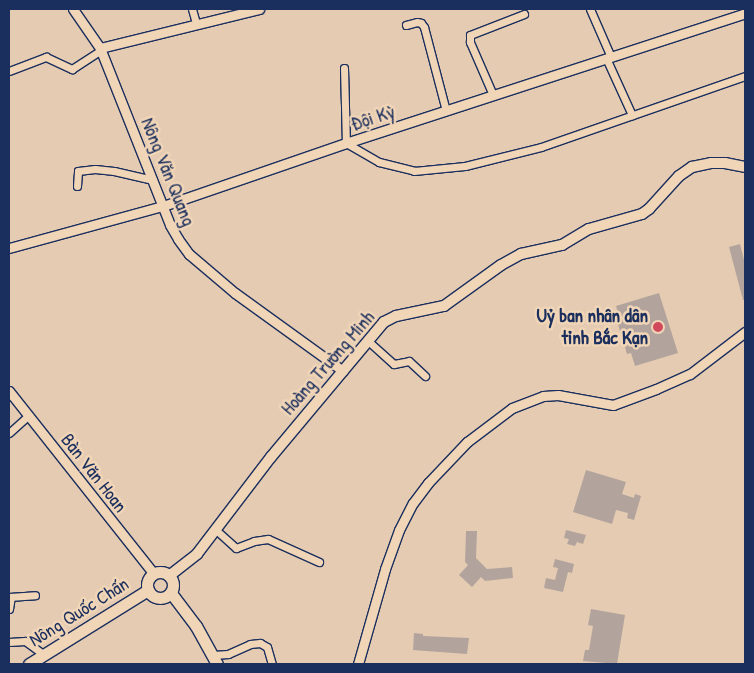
<!DOCTYPE html>
<meta charset="utf-8">
<style>
body{margin:0}
#map{position:relative;width:754px;height:673px;overflow:hidden;background:#e4cbb2;font-family:"Patrick Hand",sans-serif}
div>[style]{position:absolute}
.building>*{inset:0;background:#b2a49d}
.roads{filter:drop-shadow(1px 0 #1b2f5e) drop-shadow(-1px 0 #1b2f5e) drop-shadow(0 1px #1b2f5e) drop-shadow(0 -1px #1b2f5e)}
.minor>*{height:7px;margin:-3.5px;padding:0 3.5px;transform-origin:3.5px;border-radius:3.5px;background:#f1d5b7}
.tertiary>*{height:9px;margin:-4.5px;padding:0 4.5px;transform-origin:4.5px;border-radius:4.5px;background:#f1d5b7}
.secondary>*{height:10px;margin:-5px;padding:0 5px;transform-origin:5px;border-radius:5px;background:#f1d5b7}
.trunk>*{height:11px;margin:-5.5px;padding:0 5.5px;transform-origin:5.5px;border-radius:5.5px;background:#f1d5b7}
.trunk>.ring{margin:-5.5px;padding:0;box-sizing:content-box;background:none;border:11px solid #f1d5b7;border-radius:50%}
.dots>*{width:14px;height:14px;translate:-50% -50%;box-sizing:border-box;border:2px solid #f1d5b7;border-radius:50%}
span{translate:-50% -50%;white-space:nowrap;text-align:center;line-height:1.15;-webkit-text-stroke:5px #f1d5b7;paint-order:stroke}
.street-label{font-size:19px;color:#1b2f5e}
.poi-label{font-size:19px;color:#1b2f5e;font-weight:700}
.right{translate:-100% -50%;text-align:right}
.frame{position:absolute;inset:0;border:10px solid #1b2f5e;pointer-events:none}
</style>
<div id="map">
<div class="building">
<i style="clip-path:polygon(740px 244px,745px 264px,745px 300px,743px 300px,729px 247px)"></i>
<i style="clip-path:polygon(659px 293px,678px 353px,635px 366px,631px 353px,627px 354px,617px 321px,620px 320px,616px 306px)"></i>
<i style="clip-path:polygon(586px 470px,626px 482px,622px 494px,634px 498px,635px 494px,641px 496px,634px 520px,627px 518px,628px 513px,616px 510px,612px 524px,573px 512px)"></i>
<i style="clip-path:polygon(566px 530px,586px 535px,583px 544px,577px 542px,575px 546px,567px 544px,569px 539px,564px 538px)"></i>
<i style="clip-path:polygon(466px 531px,477px 531px,476px 558px,487px 569px,512px 567px,513px 578px,485px 581px,481px 577px,472px 587px,459px 575px,468px 565px,465px 562px)"></i>
<i style="clip-path:polygon(555px 559px,574px 564px,572px 573px,568px 572px,563px 592px,544px 588px,546px 578px,555px 580px,558px 568px,553px 567px)"></i>
<i style="clip-path:polygon(591px 609px,625px 615px,617px 664px,583px 661px,585px 650px,589px 650px,593px 626px,588px 625px)"></i>
<i style="clip-path:polygon(414px 633px,423px 634px,423px 636px,469px 638px,467px 654px,413px 650px)"></i>
</div>
<div class="roads">
<div class="minor">
<i style="left:192px;top:9px;width:15px;rotate:74deg"></i>
<i style="left:590px;top:9px;width:52px;rotate:66.4deg"></i>
<i style="left:406px;top:25px;width:11px;rotate:-15deg"></i>
<i style="left:417px;top:22px;width:4px;rotate:14deg"></i>
<i style="left:421px;top:23px;width:5px;rotate:53deg"></i>
<i style="left:424px;top:27px;width:87px;rotate:75.3deg"></i>
<i style="left:606px;top:58px;width:63px;rotate:65.5deg"></i>
<i style="left:344px;top:68px;width:75px;rotate:88.5deg"></i>
<i style="left:346px;top:143px;width:38px;rotate:30deg"></i>
<i style="left:379px;top:162px;width:36px;rotate:14deg"></i>
<i style="left:414px;top:171px;width:51px;rotate:-5.6deg"></i>
<i style="left:465px;top:166px;width:78px;rotate:-14deg"></i>
<i style="left:541px;top:147px;width:216px;rotate:-19.2deg"></i>
<i style="left:9px;top:71px;width:40px;rotate:-21deg"></i>
<i style="left:46px;top:57px;width:29px;rotate:25deg"></i>
<i style="left:72px;top:69px;width:35px;rotate:-33deg"></i>
<i style="left:493px;top:95px;width:58px;rotate:-113.5deg"></i>
<i style="left:470px;top:42px;width:7px;rotate:-90deg"></i>
<i style="left:470px;top:35px;width:58px;rotate:-21.3deg"></i>
<i style="left:77px;top:186px;width:15px;rotate:-86deg"></i>
<i style="left:78px;top:171px;width:17px;rotate:-7deg"></i>
<i style="left:95px;top:169px;width:19px;rotate:6deg"></i>
<i style="left:114px;top:171px;width:40px;rotate:13deg"></i>
<i style="left:367px;top:340px;width:36px;rotate:42deg"></i>
<i style="left:394px;top:364px;width:15px;rotate:-11deg"></i>
<i style="left:409px;top:361px;width:22px;rotate:43deg"></i>
<i style="left:9px;top:433px;width:25px;rotate:-42deg"></i>
<i style="left:216px;top:530px;width:27px;rotate:42deg"></i>
<i style="left:236px;top:548px;width:19px;rotate:-21deg"></i>
<i style="left:254px;top:541px;width:14px;rotate:-8deg"></i>
<i style="left:268px;top:539px;width:56px;rotate:24.3deg"></i>
<i style="left:9px;top:597px;width:26px;rotate:-4deg"></i>
<i style="left:9px;top:609px;width:12px;rotate:-81deg"></i>
<i style="left:9px;top:642px;width:16px;rotate:-4deg"></i>
<i style="left:25px;top:641px;width:22px;rotate:36deg"></i>
<i style="left:213px;top:655px;width:15px;rotate:-4deg"></i>
<i style="left:228px;top:654px;width:24px;rotate:-24deg"></i>
<i style="left:250px;top:644px;width:10px;rotate:-6deg"></i>
<i style="left:260px;top:643px;width:8px;rotate:30deg"></i>
<i style="left:267px;top:647px;width:18px;rotate:74deg"></i>
</div>
<div class="tertiary">
<i style="left:73px;top:9px;width:47px;rotate:55.3deg"></i>
<i style="left:100px;top:48px;width:190px;rotate:68.4deg"></i>
<i style="left:170px;top:225px;width:16px;rotate:60deg"></i>
<i style="left:178px;top:239px;width:19px;rotate:54deg"></i>
<i style="left:189px;top:254px;width:60px;rotate:40.3deg"></i>
<i style="left:235px;top:293px;width:133px;rotate:35.8deg"></i>
<i style="left:100px;top:48px;width:164px;rotate:-13.8deg"></i>
<i style="left:9px;top:248px;width:160px;rotate:-15.3deg"></i>
<i style="left:163px;top:206px;width:194px;rotate:-19deg"></i>
<i style="left:346px;top:143px;width:420px;rotate:-18deg"></i>
<i style="left:9px;top:391px;width:233px;rotate:51.6deg"></i>
<i style="left:358px;top:664px;width:99px;rotate:-74.1deg"></i>
<i style="left:385px;top:569px;width:41px;rotate:-70.3deg"></i>
<i style="left:399px;top:530px;width:30px;rotate:-63deg"></i>
<i style="left:413px;top:503px;width:25px;rotate:-53deg"></i>
<i style="left:428px;top:483px;width:57px;rotate:-46.4deg"></i>
<i style="left:467px;top:442px;width:56px;rotate:-37.1deg"></i>
<i style="left:512px;top:408px;width:33px;rotate:-21deg"></i>
<i style="left:543px;top:396px;width:15px;rotate:-4deg"></i>
<i style="left:558px;top:395px;width:56px;rotate:10.3deg"></i>
<i style="left:613px;top:405px;width:46px;rotate:-20.4deg"></i>
<i style="left:656px;top:389px;width:37px;rotate:-24deg"></i>
<i style="left:690px;top:374px;width:69px;rotate:-37.4deg"></i>
</div>
<div class="secondary">
<i style="left:169px;top:576px;width:36px;rotate:-38deg"></i>
<i style="left:197px;top:554px;width:122px;rotate:-52.7deg"></i>
<i style="left:271px;top:457px;width:176px;rotate:-50.1deg"></i>
<i style="left:384px;top:322px;width:13px;rotate:-27deg"></i>
<i style="left:396px;top:316px;width:49px;rotate:-11.8deg"></i>
<i style="left:444px;top:306px;width:70px;rotate:-35.7deg"></i>
<i style="left:501px;top:265px;width:23px;rotate:-29deg"></i>
<i style="left:521px;top:254px;width:42px;rotate:-12.4deg"></i>
<i style="left:562px;top:245px;width:31px;rotate:-31deg"></i>
<i style="left:589px;top:229px;width:55px;rotate:-15.8deg"></i>
<i style="left:642px;top:214px;width:9px;rotate:-36deg"></i>
<i style="left:649px;top:209px;width:45px;rotate:-47.7deg"></i>
<i style="left:679px;top:176px;width:16px;rotate:-35deg"></i>
<i style="left:692px;top:167px;width:19px;rotate:-12deg"></i>
<i style="left:711px;top:163px;width:14px"></i>
<i style="left:725px;top:163px;width:20px;rotate:11deg"></i>
</div>
<div class="trunk">
<i class="ring" style="left:147px;top:572px;width:15px;height:15px"></i>
<i style="left:171px;top:593px;width:41px;rotate:52.9deg"></i>
<i style="left:196px;top:626px;width:43px;rotate:61.1deg"></i>
<i style="left:29px;top:664px;width:140px;rotate:-31.9deg"></i>
</div>
</div>
<div class="dots">
<i style="left:658px;top:327px;background:#d1495b"></i>
</div>
<div class="street-label">
<span style="left:373px;top:118px;rotate:-18deg">Đội Kỳ</span>
<span style="left:168px;top:172px;rotate:68deg">Nông Văn Quang</span>
<span style="left:328px;top:363px;rotate:-49deg">Hoàng Trường Minh</span>
<span style="left:94px;top:473px;rotate:52deg">Bàn Văn Hoan</span>
<span style="left:79px;top:612px;rotate:-32deg">Nông Quốc Chấn</span>
</div>
<div class="poi-label">
<span class="right" style="left:648px;top:327px">Uỷ ban nhân dân<br>tỉnh Bắc Kạn</span>
</div>
<div class="frame"></div>
</div>
